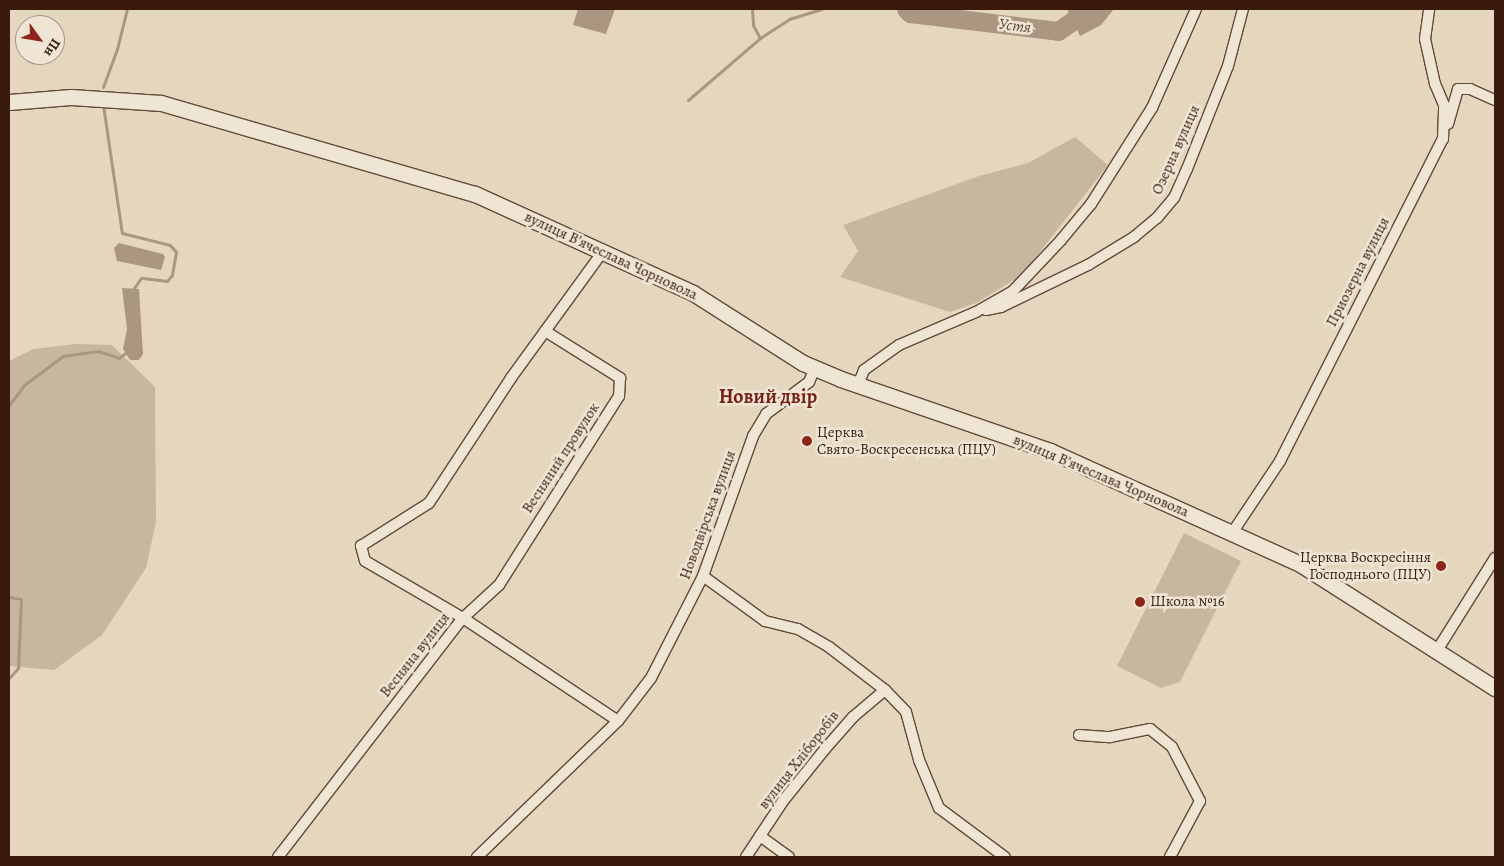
<!DOCTYPE html>
<meta charset="utf-8">
<style>
body{margin:0}
#map{position:relative;width:1504px;height:866px;overflow:hidden;background:#e5d7bd;font-family:Alegreya,serif}
div>[style]{position:absolute}
.green>*{inset:0;background:#c8b79f}
.water>*{inset:0;background:#ab9781}
.stream>*{height:3px;margin:-1.5px;padding:0 1.5px;transform-origin:1.5px;border-radius:1.5px;background:#ab9781}
.river>*{height:19px;margin:-9.5px;padding:0 9.5px;transform-origin:9.5px;border-radius:9.5px;background:#ab9781}
.roads{filter:drop-shadow(1px 0 #644939) drop-shadow(-1px 0 #644939) drop-shadow(0 1px #644939) drop-shadow(0 -1px #644939)}
.street>*{height:10px;margin:-5px;padding:0 5px;transform-origin:5px;border-radius:5px;background:#eee5d4}
.secondary>*{height:15px;margin:-7.5px;padding:0 7.5px;transform-origin:7.5px;border-radius:7.5px;background:#eee5d4}
.dots>*{width:14px;height:14px;translate:-50% -50%;box-sizing:border-box;border:2px solid #eee5d4;border-radius:50%}
span{translate:-50% -50%;white-space:nowrap;text-align:center;line-height:1.15;-webkit-text-stroke:5px #eee5d4;paint-order:stroke}
.street-label{font-size:15px;color:#391a0d}
.poi-label{font-size:15px;color:#391a0d}
.left{translate:0 -50%;text-align:left}
.right{translate:-100% -50%;text-align:right}
.water-label{font-size:16px;color:#614636;font-style:italic}
.district-label{font-size:20px;color:#7a1f14;font-weight:700}
.frame{position:absolute;inset:0;border:10px solid #391a0d;pointer-events:none}
.north{position:absolute;left:15px;top:15px;width:50px;height:50px;box-sizing:border-box;background:#eee5d4;border:1px solid #a69484;border-radius:50%;rotate:122deg;font-size:14px;font-weight:700;line-height:20px;text-align:center;color:#391a0d}
.north::after{content:'';display:block;margin:auto;width:18px;height:22px;background:#8f2418;clip-path:polygon(50% 0,100% 100%,50% 72%,0 100%)}
</style>
<div id="map">
<div class="green">
<i style="clip-path:polygon(1075px 137px,1108px 165px,1022px 275px,976px 303px,950px 312px,840px 277px,858px 251px,843px 225px,979px 176px,1028px 163px)"></i>
<i style="clip-path:polygon(76px 344px,112px 345px,155px 387px,156px 522px,146px 568px,102px 635px,54px 670px,9px 666px,9px 361px,33px 349px)"></i>
<i style="clip-path:polygon(1184px 533px,1241px 561px,1180px 682px,1161px 688px,1117px 666px)"></i>
</div>
<div class="water">
<i style="clip-path:polygon(578px 9px,615px 9px,606px 34px,573px 25px)"></i>
<i style="clip-path:polygon(1067px 9px,1114px 9px,1101px 25px,1080px 36px)"></i>
<i style="clip-path:polygon(119px 243px,163px 254px,165px 257px,161px 270px,117px 261px,114px 248px)"></i>
<i style="clip-path:polygon(122px 288px,139px 289px,143px 354px,139px 360px,130px 360px,123px 349px,127px 329px)"></i>
</div>
<div class="stream">
<i style="left:752px;top:9px;width:16px;rotate:86deg"></i>
<i style="left:753px;top:25px;width:15px;rotate:62deg"></i>
<i style="left:103px;top:87px;width:40px;rotate:-69.8deg"></i>
<i style="left:117px;top:49px;width:41px;rotate:-76deg"></i>
<i style="left:688px;top:100px;width:95px;rotate:-40.7deg"></i>
<i style="left:760px;top:38px;width:35px;rotate:-33deg"></i>
<i style="left:789px;top:19px;width:34px;rotate:-17deg"></i>
<i style="left:103px;top:105px;width:129px;rotate:81.6deg"></i>
<i style="left:122px;top:233px;width:49px;rotate:14deg"></i>
<i style="left:170px;top:245px;width:9px;rotate:49deg"></i>
<i style="left:176px;top:252px;width:23px;rotate:100deg"></i>
<i style="left:172px;top:275px;width:8px;rotate:130deg"></i>
<i style="left:167px;top:281px;width:26px;rotate:-173deg"></i>
<i style="left:141px;top:278px;width:16px;rotate:125deg"></i>
<i style="left:9px;top:405px;width:25px;rotate:-53deg"></i>
<i style="left:24px;top:385px;width:49px;rotate:-36.6deg"></i>
<i style="left:63px;top:356px;width:35px;rotate:-8deg"></i>
<i style="left:98px;top:351px;width:22px;rotate:18deg"></i>
<i style="left:119px;top:358px;width:11px;rotate:-38deg"></i>
<i style="left:9px;top:597px;width:12px;rotate:9deg"></i>
<i style="left:21px;top:599px;width:69px;rotate:92.5deg"></i>
<i style="left:18px;top:668px;width:13px;rotate:132deg"></i>
</div>
<div class="river">
<i style="left:906px;top:9px;width:6px;rotate:45deg"></i>
<i style="left:910px;top:13px;width:149px;rotate:6.9deg"></i>
<i style="left:1058px;top:31px;width:38px;rotate:-35deg"></i>
</div>
<div class="roads">
<div class="street">
<i style="left:1448px;top:124px;width:36px;rotate:-74deg"></i>
<i style="left:1458px;top:89px;width:12px"></i>
<i style="left:1470px;top:89px;width:27px;rotate:24deg"></i>
<i style="left:986px;top:310px;width:15px;rotate:-11deg"></i>
<i style="left:1001px;top:307px;width:97px;rotate:-25.8deg"></i>
<i style="left:1088px;top:265px;width:54px;rotate:-31.3deg"></i>
<i style="left:1134px;top:237px;width:30px;rotate:-40deg"></i>
<i style="left:1157px;top:218px;width:26px;rotate:-50deg"></i>
<i style="left:1174px;top:198px;width:32px;rotate:-66deg"></i>
<i style="left:1187px;top:169px;width:111px;rotate:-68.3deg"></i>
<i style="left:1228px;top:66px;width:59px;rotate:-75.3deg"></i>
<i style="left:545px;top:331px;width:89px;rotate:32.1deg"></i>
<i style="left:620px;top:378px;width:18px;rotate:93deg"></i>
<i style="left:619px;top:396px;width:224px;rotate:122.4deg"></i>
<i style="left:499px;top:585px;width:49px;rotate:137.5deg"></i>
<i style="left:463px;top:618px;width:186px;rotate:33.6deg"></i>
<i style="left:858px;top:385px;width:16px;rotate:-68deg"></i>
<i style="left:864px;top:370px;width:43px;rotate:-35.5deg"></i>
<i style="left:899px;top:345px;width:84px;rotate:-23.2deg"></i>
<i style="left:976px;top:312px;width:43px;rotate:-29.6deg"></i>
<i style="left:1013px;top:291px;width:70px;rotate:-46.7deg"></i>
<i style="left:1061px;top:240px;width:47px;rotate:-50.2deg"></i>
<i style="left:1091px;top:204px;width:114px;rotate:-57.6deg"></i>
<i style="left:1152px;top:108px;width:108px;rotate:-66deg"></i>
<i style="left:1232px;top:533px;width:87px;rotate:-56.3deg"></i>
<i style="left:1280px;top:461px;width:361px;rotate:-63.2deg"></i>
<i style="left:1443px;top:139px;width:34px;rotate:-88deg"></i>
<i style="left:1444px;top:105px;width:23px;rotate:-113deg"></i>
<i style="left:1435px;top:84px;width:46px;rotate:-102.5deg"></i>
<i style="left:1425px;top:39px;width:30px;rotate:-82deg"></i>
<i style="left:703px;top:576px;width:77px;rotate:36deg"></i>
<i style="left:765px;top:621px;width:34px;rotate:14deg"></i>
<i style="left:798px;top:629px;width:36px;rotate:30deg"></i>
<i style="left:829px;top:647px;width:71px;rotate:37.5deg"></i>
<i style="left:885px;top:690px;width:30px;rotate:46deg"></i>
<i style="left:906px;top:712px;width:50px;rotate:74.8deg"></i>
<i style="left:919px;top:760px;width:52px;rotate:67.4deg"></i>
<i style="left:939px;top:808px;width:82px;rotate:36.6deg"></i>
<i style="left:1436px;top:652px;width:111px;rotate:-57.9deg"></i>
<i style="left:1079px;top:735px;width:31px;rotate:4deg"></i>
<i style="left:1110px;top:737px;width:41px;rotate:-11.3deg"></i>
<i style="left:1150px;top:729px;width:28px;rotate:39deg"></i>
<i style="left:1172px;top:747px;width:61px;rotate:62.6deg"></i>
<i style="left:1200px;top:801px;width:64px;rotate:118.2deg"></i>
<i style="left:760px;top:836px;width:36px;rotate:36deg"></i>
<i style="left:278px;top:857px;width:302px;rotate:-52.3deg"></i>
<i style="left:463px;top:618px;width:113px;rotate:-149.8deg"></i>
<i style="left:365px;top:561px;width:16px;rotate:-105deg"></i>
<i style="left:361px;top:546px;width:80px;rotate:-32.3deg"></i>
<i style="left:429px;top:503px;width:149px;rotate:-56.7deg"></i>
<i style="left:511px;top:378px;width:158px;rotate:-54deg"></i>
<i style="left:477px;top:857px;width:196px;rotate:-44deg"></i>
<i style="left:618px;top:721px;width:54px;rotate:-52.5deg"></i>
<i style="left:651px;top:678px;width:114px;rotate:-63deg"></i>
<i style="left:703px;top:576px;width:149px;rotate:-70.3deg"></i>
<i style="left:753px;top:436px;width:26px;rotate:-59deg"></i>
<i style="left:766px;top:414px;width:54px;rotate:-36.7deg"></i>
<i style="left:809px;top:382px;width:15px;rotate:-67deg"></i>
<i style="left:746px;top:857px;width:67px;rotate:-56.5deg"></i>
<i style="left:783px;top:801px;width:67px;rotate:-51.1deg"></i>
<i style="left:825px;top:749px;width:43px;rotate:-48.8deg"></i>
<i style="left:853px;top:717px;width:42px;rotate:-40.2deg"></i>
</div>
<div class="secondary">
<i style="left:9px;top:102px;width:62px;rotate:-4.6deg"></i>
<i style="left:71px;top:97px;width:90px;rotate:3.8deg"></i>
<i style="left:161px;top:103px;width:327px;rotate:16.2deg"></i>
<i style="left:475px;top:194px;width:239px;rotate:24.4deg"></i>
<i style="left:693px;top:293px;width:130px;rotate:32.5deg"></i>
<i style="left:803px;top:363px;width:41px;rotate:22.8deg"></i>
<i style="left:841px;top:379px;width:221px;rotate:19deg"></i>
<i style="left:1050px;top:451px;width:274px;rotate:24.3deg"></i>
<i style="left:1300px;top:564px;width:231px;rotate:32.5deg"></i>
</div>
</div>
<div class="dots">
<i style="left:807px;top:441px;background:#8f2418"></i>
<i style="left:1441px;top:566px;background:#8f2418"></i>
<i style="left:1140px;top:602px;background:#8f2418"></i>
</div>
<div class="street-label">
<span style="left:1176px;top:150px;rotate:-66deg">Озерна вулиця</span>
<span style="left:611px;top:256px;rotate:25deg">вулиця Вʼячеслава Чорновола</span>
<span style="left:1358px;top:272px;rotate:-63deg">Приозерна вулиця</span>
<span style="left:561px;top:458px;rotate:-57deg">Весняний провулок</span>
<span style="left:1101px;top:476px;rotate:23deg">вулиця Вʼячеслава Чорновола</span>
<span style="left:708px;top:515px;rotate:-70deg">Новодвірська вулиця</span>
<span style="left:415px;top:655px;rotate:-52deg">Весняна вулиця</span>
<span style="left:799px;top:760px;rotate:-52deg">вулиця Хліборобів</span>
</div>
<div class="poi-label">
<span class="left" style="left:817px;top:441px">Церква<br>Свято-Воскресенська (ПЦУ)</span>
<span class="right" style="left:1431px;top:566px">Церква Воскресіння<br>Господнього (ПЦУ)</span>
<span class="left" style="left:1150px;top:602px">Школа №16</span>
</div>
<div class="water-label">
<span style="left:1015px;top:26px;rotate:7deg">Устя</span>
</div>
<div class="district-label">
<span style="left:768px;top:396px">Новий двір</span>
</div>
<div class="frame"></div>
<div class="north">Пн</div>
</div>
